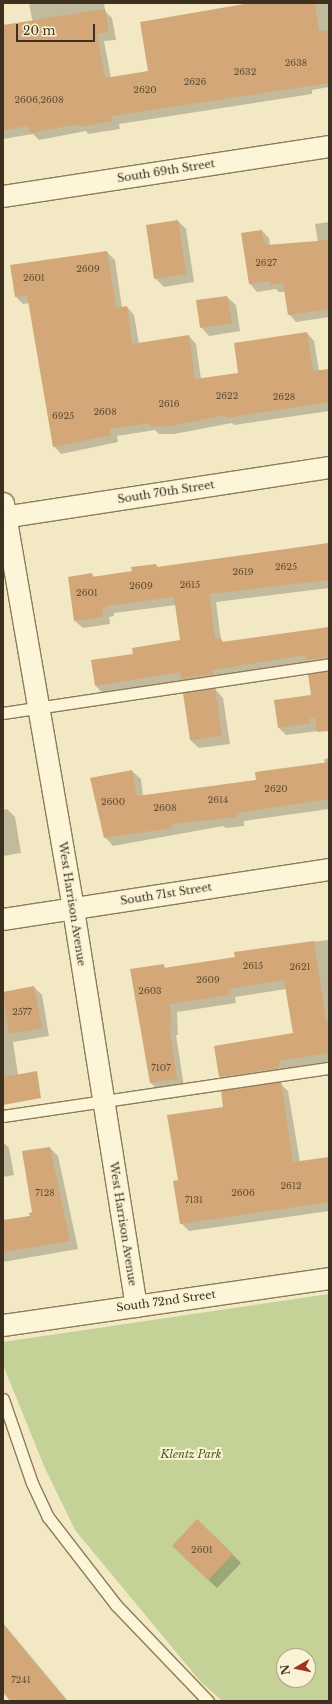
<!DOCTYPE html>
<style>
body{margin:0}
#map{position:relative;width:332px;height:1704px;overflow:hidden;background:#f2e9c4;font-family:"Libre Baskerville",serif}
div>[style]{position:absolute}
.green>*{inset:0;background:#c4d197}
.shadow>*{inset:0;background:#0003}
.building>*{inset:0;background:#d3a777}
.roads{filter:drop-shadow(1px 0 #8f7b58) drop-shadow(-1px 0 #8f7b58) drop-shadow(0 1px #8f7b58) drop-shadow(0 -1px #8f7b58)}
.lane>*{height:11px;margin:-5.5px;padding:0 5.5px;transform-origin:5.5px;border-radius:5.5px;background:#fcf5d8}
.street>*{height:21px;margin:-10.5px;padding:0 10.5px;transform-origin:10.5px;border-radius:10.5px;background:#fcf5d8}
span{translate:-50% -50%;white-space:nowrap;text-align:center;line-height:1.15;-webkit-text-stroke:4px #f9f2d4;paint-order:stroke}
.number-label{font-size:9px;color:#624e34}
.number-label span{-webkit-text-stroke-width:0}
.street-label{font-size:11px;color:#3d301e}
.park-label{font-size:11px;color:#475c22;font-style:italic}
.frame{position:absolute;inset:0;border:4px solid #3d301e;pointer-events:none}
.north{position:absolute;left:276px;top:1648px;width:40px;height:40px;box-sizing:border-box;background:#f9f2d4;border:1px solid #aea48b;border-radius:50%;rotate:261deg;font-size:11px;font-weight:700;line-height:16px;text-align:center;color:#3d301e}
.north::after{content:'';display:block;margin:auto;width:14px;height:18px;background:#a32f23;clip-path:polygon(50% 0,100% 100%,50% 72%,0 100%)}
.scale{position:absolute;left:16px;top:24px;width:79px;height:18px;box-sizing:border-box;border:2px solid #3d301e;border-top:0;padding-left:5px;font-size:12px;line-height:14px;white-space:nowrap;color:#3d301e;-webkit-text-stroke:3px #f9f2d4;paint-order:stroke}
</style>
<div id="map">
<div class="green">
<i style="clip-path:polygon(evenodd,329px 1294px,329px 1701px,222px 1701px,200px 1681px,75px 1530px,44px 1466px,3px 1365px,3px 1342px,329px 1294px,284px 1656px,308px 1656px,308px 1680px,284px 1680px,284px 1656px)"></i>
</div>
<div class="shadow">
<i style="clip-path:polygon(29px 3px,104px 3px,105px 11px,112px 18px,116px 40px,104px 41px,111px 78px,149px 72px,256px 3px,329px 3px,329px 87px,312px 90px,312px 94px,119px 124px,120px 129px,88px 134px,86px 131px,39px 140px,33px 134px,3px 139px,3px 35px,34px 30px)"></i>
<i style="clip-path:polygon(178px 221px,186px 229px,194px 282px,164px 287px,155px 278px)"></i>
<i style="clip-path:polygon(329px 222px,329px 317px,296px 322px,289px 314px,286px 292px,279px 292px,276px 289px,257px 292px,250px 284px,242px 234px,262px 231px,269px 238px,270px 245px,318px 242px,315px 224px)"></i>
<i style="clip-path:polygon(107px 252px,115px 260px,122px 308px,127px 307px,134px 315px,139px 344px,189px 336px,196px 344px,201px 379px,239px 374px,307px 333px,314px 341px,319px 371px,329px 370px,329px 411px,234px 425px,232px 423px,174px 434px,159px 434px,155px 430px,117px 436px,118px 442px,61px 454px,54px 446px,30px 303px,23px 304px,16px 297px)"></i>
<i style="clip-path:polygon(227px 297px,236px 305px,240px 331px,209px 336px,201px 327px)"></i>
<i style="clip-path:polygon(329px 543px,329px 588px,216px 602px,221px 640px,224px 642px,329px 628px,329px 666px,103px 694px,96px 686px,134px 655px,181px 641px,176px 605px,114px 613px,114px 616px,109px 617px,110px 624px,83px 628px,75px 621px,92px 574px,95px 578px,133px 572px,156px 565px,159px 568px)"></i>
<i style="clip-path:polygon(329px 672px,329px 723px,318px 731px,286px 735px,279px 728px,312px 695px)"></i>
<i style="clip-path:polygon(215px 689px,223px 698px,230px 744px,199px 748px,190px 740px)"></i>
<i style="clip-path:polygon(329px 758px,329px 809px,244px 821px,244px 826px,226px 828px,223px 826px,113px 846px,105px 837px,132px 771px,141px 779px,143px 796px,257px 780px,325px 763px,324px 759px)"></i>
<i style="clip-path:polygon(7px 809px,15px 817px,21px 853px,3px 856px,3px 810px)"></i>
<i style="clip-path:polygon(329px 940px,329px 1062px,287px 1068px,286px 1076px,228px 1085px,220px 1077px,294px 1034px,286px 989px,235px 997px,236px 1003px,177px 1012px,178px 1035px,176px 1035px,184px 1087px,159px 1091px,151px 1083px,163px 965px,166px 968px,236px 958px,302px 943px)"></i>
<i style="clip-path:polygon(34px 987px,42px 995px,49px 1036px,13px 1042px,21px 1094px,3px 1097px,3px 993px)"></i>
<i style="clip-path:polygon(280px 1083px,288px 1091px,300px 1162px,329px 1158px,329px 1211px,189px 1231px,181px 1223px,179px 1181px,224px 1107px)"></i>
<i style="clip-path:polygon(3px 1142px,9px 1148px,14px 1175px,3px 1177px)"></i>
<i style="clip-path:polygon(50px 1148px,58px 1156px,78px 1249px,3px 1262px,3px 1221px,31px 1216px,33px 1213px)"></i>
<i style="clip-path:polygon(181px 1554px,232px 1554px,241px 1563px,217px 1588px)"></i>
<i style="clip-path:polygon(3px 1623px,68px 1701px,12px 1701px,3px 1690px)"></i>
</div>
<div class="building">
<i style="clip-path:polygon(250px 3px,315px 3px,319px 31px,329px 30px,329px 83px,112px 116px,112px 121px,79px 127px,79px 124px,30px 133px,29px 126px,3px 130px,3px 25px,105px 9px,109px 32px,97px 34px,105px 78px,148px 71px,140px 22px)"></i>
<i style="clip-path:polygon(178px 220px,186px 274px,154px 279px,146px 225px)"></i>
<i style="clip-path:polygon(262px 230px,264px 243px,268px 245px,329px 240px,329px 309px,288px 315px,283px 283px,271px 285px,270px 281px,249px 284px,241px 233px)"></i>
<i style="clip-path:polygon(107px 251px,116px 308px,127px 306px,132px 344px,189px 335px,195px 379px,238px 373px,234px 343px,307px 332px,313px 371px,329px 369px,329px 402px,225px 418px,225px 415px,165px 427px,165px 425px,150px 427px,150px 423px,110px 429px,111px 435px,53px 447px,27px 295px,15px 297px,10px 265px)"></i>
<i style="clip-path:polygon(227px 296px,232px 323px,200px 328px,196px 300px)"></i>
<i style="clip-path:polygon(329px 543px,329px 580px,209px 594px,215px 639px,221px 638px,222px 642px,329px 627px,329px 657px,306px 660px,305px 655px,212px 670px,213px 674px,181px 679px,180px 672px,95px 686px,91px 660px,133px 654px,132px 648px,180px 640px,174px 597px,106px 606px,107px 609px,102px 609px,103px 617px,74px 621px,68px 577px,92px 573px,92px 577px,132px 571px,131px 567px,156px 564px,157px 567px)"></i>
<i style="clip-path:polygon(329px 671px,329px 731px,317px 732px,315px 717px,310px 718px,311px 723px,278px 728px,274px 700px,311px 695px,308px 674px)"></i>
<i style="clip-path:polygon(215px 688px,222px 736px,190px 740px,183px 693px)"></i>
<i style="clip-path:polygon(329px 762px,329px 799px,236px 813px,237px 817px,171px 824px,172px 828px,104px 838px,90px 778px,132px 770px,137px 796px,256px 780px,255px 772px)"></i>
<i style="clip-path:polygon(314px 941px,326px 1021px,329px 1021px,329px 1053px,280px 1061px,278px 1068px,219px 1077px,214px 1046px,293px 1033px,284px 980px,228px 989px,229px 995px,170px 1004px,171px 1027px,169px 1027px,177px 1079px,150px 1083px,130px 969px,164px 964px,164px 968px,235px 957px,234px 952px)"></i>
<i style="clip-path:polygon(34px 986px,42px 1028px,9px 1034px,3px 992px)"></i>
<i style="clip-path:polygon(37px 1071px,41px 1098px,3px 1105px,3px 1077px)"></i>
<i style="clip-path:polygon(281px 1082px,293px 1162px,329px 1157px,329px 1202px,180px 1224px,173px 1181px,178px 1180px,167px 1115px,223px 1107px,221px 1091px)"></i>
<i style="clip-path:polygon(50px 1147px,70px 1241px,3px 1252px,3px 1220px,30px 1216px,29px 1213px,32px 1212px,22px 1151px)"></i>
<i style="clip-path:polygon(197px 1519px,233px 1554px,208px 1580px,172px 1546px)"></i>
<i style="clip-path:polygon(3px 1624px,43px 1673px,67px 1701px,10px 1701px,3px 1692px)"></i>
</div>
<div class="roads">
<div class="lane">
<i style="left:3px;top:713px;width:330px;rotate:-8.5deg"></i>
<i style="left:3px;top:1116px;width:330px;rotate:-8.4deg"></i>
<i style="left:3px;top:1399px;width:89px;rotate:71deg"></i>
<i style="left:32px;top:1483px;width:38px;rotate:65deg"></i>
<i style="left:48px;top:1517px;width:111px;rotate:52.3deg"></i>
<i style="left:116px;top:1605px;width:133px;rotate:46.2deg"></i>
</div>
<div class="street">
<i style="left:3px;top:196px;width:330px;rotate:-8.7deg"></i>
<i style="left:3px;top:503px;width:412px;rotate:80.2deg"></i>
<i style="left:73px;top:909px;width:402px;rotate:81deg"></i>
<i style="left:3px;top:517px;width:330px;rotate:-8.7deg"></i>
<i style="left:3px;top:919px;width:330px;rotate:-8.7deg"></i>
<i style="left:3px;top:1325px;width:329px;rotate:-8.2deg"></i>
</div>
</div>
<div class="number-label">
<span style="left:296px;top:63px">2638</span>
<span style="left:245px;top:72px">2632</span>
<span style="left:195px;top:82px">2626</span>
<span style="left:145px;top:90px">2620</span>
<span style="left:39px;top:100px">2606,2608</span>
<span style="left:266px;top:263px">2627</span>
<span style="left:88px;top:269px">2609</span>
<span style="left:34px;top:278px">2601</span>
<span style="left:227px;top:396px">2622</span>
<span style="left:284px;top:397px">2628</span>
<span style="left:169px;top:404px">2616</span>
<span style="left:105px;top:412px">2608</span>
<span style="left:63px;top:416px">6925</span>
<span style="left:286px;top:567px">2625</span>
<span style="left:243px;top:572px">2619</span>
<span style="left:190px;top:585px">2615</span>
<span style="left:141px;top:586px">2609</span>
<span style="left:87px;top:593px">2601</span>
<span style="left:276px;top:789px">2620</span>
<span style="left:218px;top:800px">2614</span>
<span style="left:113px;top:802px">2600</span>
<span style="left:165px;top:808px">2608</span>
<span style="left:253px;top:966px">2615</span>
<span style="left:300px;top:967px">2621</span>
<span style="left:208px;top:980px">2609</span>
<span style="left:150px;top:991px">2603</span>
<span style="left:22px;top:1012px">2577</span>
<span style="left:161px;top:1068px">7107</span>
<span style="left:291px;top:1186px">2612</span>
<span style="left:45px;top:1193px">7128</span>
<span style="left:243px;top:1193px">2606</span>
<span style="left:194px;top:1200px">7131</span>
<span style="left:202px;top:1550px">2601</span>
<span style="left:21px;top:1680px">7241</span>
</div>
<div class="street-label">
<span style="left:166px;top:171px;rotate:-9deg">South 69th Street</span>
<span style="left:166px;top:492px;rotate:-9deg">South 70th Street</span>
<span style="left:166px;top:894px;rotate:-9deg">South 71st Street</span>
<span style="left:72px;top:904px;rotate:81deg">West Harrison Avenue</span>
<span style="left:123px;top:1224px;rotate:81deg">West Harrison Avenue</span>
<span style="left:166px;top:1301px;rotate:-8deg">South 72nd Street</span>
</div>
<div class="park-label">
<span style="left:191px;top:1454px">Klentz Park</span>
</div>
<div class="frame"></div>
<div class="north">N</div>
<div class="scale">20 m</div>
</div>
